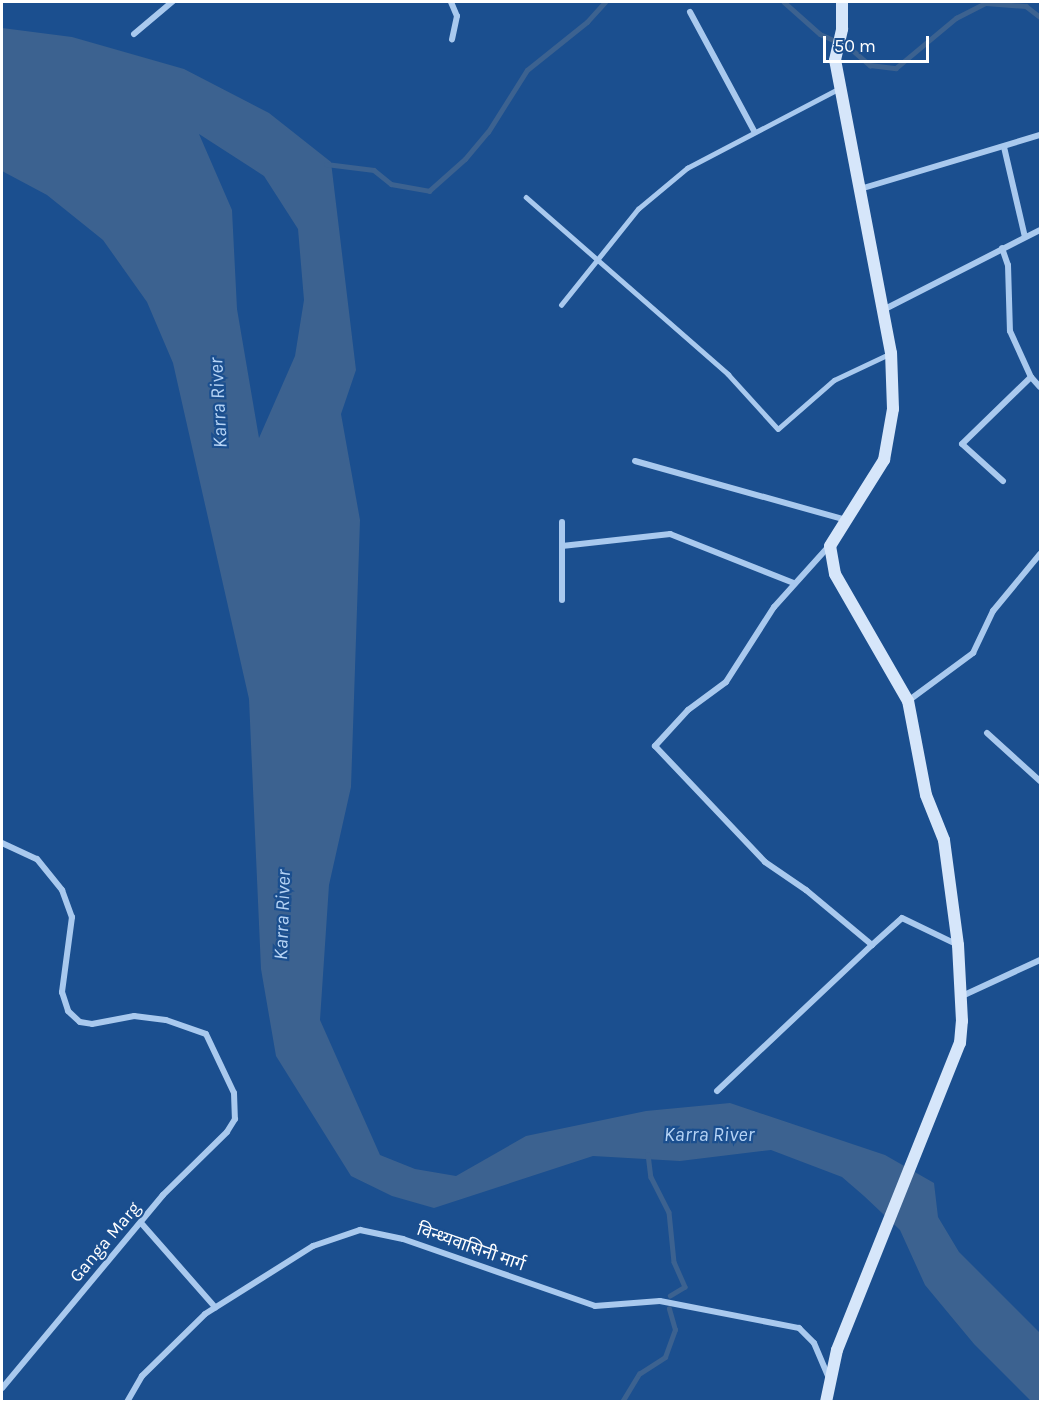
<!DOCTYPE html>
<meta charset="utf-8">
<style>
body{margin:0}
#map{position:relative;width:1042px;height:1403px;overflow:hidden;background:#1b4f8f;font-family:Karla,"Noto Sans Devanagari",sans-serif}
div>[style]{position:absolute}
.water>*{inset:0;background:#3c6290}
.stream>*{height:4.5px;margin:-2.25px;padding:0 2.25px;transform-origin:2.25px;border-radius:2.25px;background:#3c6290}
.service>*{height:4.5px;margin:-2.25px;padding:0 2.25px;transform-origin:2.25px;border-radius:2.25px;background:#a9c9ee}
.minor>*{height:6px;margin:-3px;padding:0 3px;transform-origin:3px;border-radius:3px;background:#a9c9ee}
.secondary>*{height:12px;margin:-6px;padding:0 6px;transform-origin:6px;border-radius:6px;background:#d6e6fa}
span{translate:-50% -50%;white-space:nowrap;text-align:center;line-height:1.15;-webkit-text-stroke:4.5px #1b4f8f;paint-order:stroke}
.street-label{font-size:18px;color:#fff}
.water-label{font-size:20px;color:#b5d3f5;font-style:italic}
.frame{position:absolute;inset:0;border:3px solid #fff;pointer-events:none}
.scale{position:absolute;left:823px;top:36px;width:106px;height:27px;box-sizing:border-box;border:3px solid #fff;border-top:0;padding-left:8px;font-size:18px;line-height:21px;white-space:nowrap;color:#fff;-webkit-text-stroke:4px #1b4f8f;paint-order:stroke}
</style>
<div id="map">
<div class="water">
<i style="clip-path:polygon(evenodd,2px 28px,72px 37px,184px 69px,269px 113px,331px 162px,356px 370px,341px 414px,360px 520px,351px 787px,329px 885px,320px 1020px,380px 1155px,415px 1169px,456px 1176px,526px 1136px,646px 1111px,730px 1103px,885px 1155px,934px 1183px,938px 1217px,959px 1252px,1040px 1333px,1040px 1401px,1031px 1401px,974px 1344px,925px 1285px,900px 1230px,864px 1196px,842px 1177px,771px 1150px,680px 1161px,593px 1156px,434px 1208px,392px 1196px,351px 1176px,276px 1056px,261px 969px,249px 699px,173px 363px,147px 302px,103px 240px,47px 195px,2px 171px,2px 28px,199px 134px,264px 176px,298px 229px,304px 300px,295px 356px,259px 438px,237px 309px,232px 210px,199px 134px)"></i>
</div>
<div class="stream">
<i style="left:784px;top:2px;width:48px;rotate:41.6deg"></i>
<i style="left:820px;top:34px;width:32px;rotate:24deg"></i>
<i style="left:849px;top:47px;width:28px;rotate:41deg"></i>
<i style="left:870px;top:65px;width:26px;rotate:7deg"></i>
<i style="left:896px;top:68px;width:78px;rotate:-39.8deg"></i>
<i style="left:956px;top:18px;width:34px;rotate:-27deg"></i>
<i style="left:986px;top:3px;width:40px;rotate:4.3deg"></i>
<i style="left:1026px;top:6px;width:18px;rotate:38deg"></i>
<i style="left:326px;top:164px;width:48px;rotate:7.1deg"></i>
<i style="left:374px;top:170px;width:22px;rotate:39deg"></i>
<i style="left:391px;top:184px;width:39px;rotate:10deg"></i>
<i style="left:429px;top:191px;width:48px;rotate:-41.6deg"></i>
<i style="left:465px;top:159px;width:35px;rotate:-50deg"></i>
<i style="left:488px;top:132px;width:73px;rotate:-57.8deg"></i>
<i style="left:527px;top:70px;width:77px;rotate:-38.7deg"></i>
<i style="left:587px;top:22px;width:27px;rotate:-48deg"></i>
<i style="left:648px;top:1154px;width:23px;rotate:83deg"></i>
<i style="left:651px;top:1177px;width:39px;rotate:63deg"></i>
<i style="left:669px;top:1212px;width:50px;rotate:84.3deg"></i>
<i style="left:674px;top:1262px;width:27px;rotate:66deg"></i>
<i style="left:685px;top:1287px;width:17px;rotate:149deg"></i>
<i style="left:622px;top:1402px;width:33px;rotate:-59deg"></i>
<i style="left:639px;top:1374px;width:31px;rotate:-33deg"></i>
<i style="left:665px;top:1357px;width:29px;rotate:-70deg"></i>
<i style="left:675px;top:1330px;width:22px;rotate:-106deg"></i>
</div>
<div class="service">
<i style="left:526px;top:197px;width:269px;rotate:41.2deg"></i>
<i style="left:728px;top:374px;width:74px;rotate:47.7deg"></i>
<i style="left:778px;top:429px;width:74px;rotate:-41.2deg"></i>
<i style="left:834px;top:380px;width:61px;rotate:-25.3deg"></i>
<i style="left:561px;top:305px;width:123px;rotate:-51.3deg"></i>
<i style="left:638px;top:209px;width:64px;rotate:-39.9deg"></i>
<i style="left:687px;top:168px;width:170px;rotate:-27.6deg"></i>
</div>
<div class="minor">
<i style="left:451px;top:2px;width:15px;rotate:67deg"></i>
<i style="left:457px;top:16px;width:24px;rotate:102deg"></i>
<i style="left:690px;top:12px;width:135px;rotate:61.7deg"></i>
<i style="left:134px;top:34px;width:50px;rotate:-40.1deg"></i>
<i style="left:1004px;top:147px;width:92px;rotate:76.9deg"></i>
<i style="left:860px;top:189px;width:188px;rotate:-16.7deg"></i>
<i style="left:1002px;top:248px;width:18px;rotate:71deg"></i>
<i style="left:1008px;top:265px;width:66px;rotate:88.3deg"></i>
<i style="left:1010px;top:331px;width:51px;rotate:65.5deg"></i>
<i style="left:1031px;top:377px;width:13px;rotate:48deg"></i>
<i style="left:883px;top:310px;width:176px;rotate:-27deg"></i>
<i style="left:635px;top:461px;width:219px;rotate:15.6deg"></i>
<i style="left:1003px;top:481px;width:55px;rotate:-137.9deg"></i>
<i style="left:962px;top:444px;width:96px;rotate:-44.2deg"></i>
<i style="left:562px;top:546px;width:109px;rotate:-6.3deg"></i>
<i style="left:670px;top:534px;width:133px;rotate:21.6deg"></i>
<i style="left:829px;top:546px;width:82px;rotate:132deg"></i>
<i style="left:774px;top:607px;width:89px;rotate:122.6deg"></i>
<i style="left:726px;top:682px;width:47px;rotate:143.6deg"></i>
<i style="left:688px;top:710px;width:49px;rotate:132.5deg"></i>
<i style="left:655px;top:746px;width:160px;rotate:46.5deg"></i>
<i style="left:765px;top:862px;width:50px;rotate:34.3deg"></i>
<i style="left:806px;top:890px;width:86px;rotate:39.8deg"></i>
<i style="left:872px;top:945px;width:40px;rotate:-42deg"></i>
<i style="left:902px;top:918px;width:62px;rotate:25.7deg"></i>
<i style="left:562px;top:600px;width:78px;rotate:-90deg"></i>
<i style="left:908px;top:701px;width:81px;rotate:-36.4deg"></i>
<i style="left:973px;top:653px;width:47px;rotate:-64.5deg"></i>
<i style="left:993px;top:611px;width:74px;rotate:-50.5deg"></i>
<i style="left:987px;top:733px;width:72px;rotate:42.2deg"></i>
<i style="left:2px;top:843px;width:38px;rotate:25deg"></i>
<i style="left:37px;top:859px;width:40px;rotate:51deg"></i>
<i style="left:62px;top:890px;width:29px;rotate:70deg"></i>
<i style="left:72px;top:917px;width:76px;rotate:97.6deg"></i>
<i style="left:62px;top:992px;width:20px;rotate:72deg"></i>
<i style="left:68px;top:1011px;width:16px;rotate:43deg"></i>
<i style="left:80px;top:1022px;width:12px;rotate:9deg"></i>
<i style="left:92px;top:1024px;width:43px;rotate:-10.8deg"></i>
<i style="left:134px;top:1016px;width:32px;rotate:7deg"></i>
<i style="left:166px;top:1020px;width:42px;rotate:19.3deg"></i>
<i style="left:206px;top:1034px;width:65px;rotate:64.6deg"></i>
<i style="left:234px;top:1093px;width:26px;rotate:88deg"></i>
<i style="left:235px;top:1119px;width:15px;rotate:122deg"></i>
<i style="left:227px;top:1132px;width:90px;rotate:135.5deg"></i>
<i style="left:163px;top:1195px;width:251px;rotate:129.8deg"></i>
<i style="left:962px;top:996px;width:86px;rotate:-24.8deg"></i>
<i style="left:717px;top:1091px;width:213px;rotate:-43.3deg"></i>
<i style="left:142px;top:1224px;width:111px;rotate:48.7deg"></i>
<i style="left:127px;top:1402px;width:30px;rotate:-60deg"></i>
<i style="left:142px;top:1376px;width:88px;rotate:-44.5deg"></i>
<i style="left:205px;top:1314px;width:128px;rotate:-32.2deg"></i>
<i style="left:313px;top:1246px;width:50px;rotate:-18.8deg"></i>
<i style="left:360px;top:1230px;width:44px;rotate:11.8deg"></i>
<i style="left:403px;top:1239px;width:203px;rotate:19.2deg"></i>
<i style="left:595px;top:1306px;width:65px;rotate:-4.4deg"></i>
<i style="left:660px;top:1301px;width:142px;rotate:11deg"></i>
<i style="left:799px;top:1328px;width:21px;rotate:45deg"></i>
<i style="left:814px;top:1343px;width:39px;rotate:67deg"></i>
</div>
<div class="secondary">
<i style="left:826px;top:1402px;width:53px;rotate:-78.1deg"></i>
<i style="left:837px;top:1350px;width:331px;rotate:-68.2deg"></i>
<i style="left:960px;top:1043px;width:22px;rotate:-85deg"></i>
<i style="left:962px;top:1021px;width:76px;rotate:-93deg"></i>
<i style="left:958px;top:945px;width:106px;rotate:-97.6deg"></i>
<i style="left:944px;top:840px;width:48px;rotate:-111.8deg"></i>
<i style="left:926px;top:795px;width:96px;rotate:-100.8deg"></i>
<i style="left:908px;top:701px;width:146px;rotate:-119.9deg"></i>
<i style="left:835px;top:574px;width:28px;rotate:-100deg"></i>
<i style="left:830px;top:546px;width:102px;rotate:-57.9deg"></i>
<i style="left:884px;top:460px;width:52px;rotate:-80deg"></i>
<i style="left:893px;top:409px;width:56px;rotate:-92deg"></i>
<i style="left:891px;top:353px;width:298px;rotate:-100.8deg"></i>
<i style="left:835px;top:60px;width:32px;rotate:-77deg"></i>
<i style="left:842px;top:29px;width:27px;rotate:-90deg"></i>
</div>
<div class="street-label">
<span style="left:105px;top:1242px;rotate:-50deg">Ganga Marg</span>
<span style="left:471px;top:1247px;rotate:19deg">विन्ध्यवासिनी मार्ग</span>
</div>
<div class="water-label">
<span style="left:218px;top:403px;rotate:-93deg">Karra River</span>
<span style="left:282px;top:915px;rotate:-88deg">Karra River</span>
<span style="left:709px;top:1134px">Karra River</span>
</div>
<div class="frame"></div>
<div class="scale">50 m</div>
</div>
